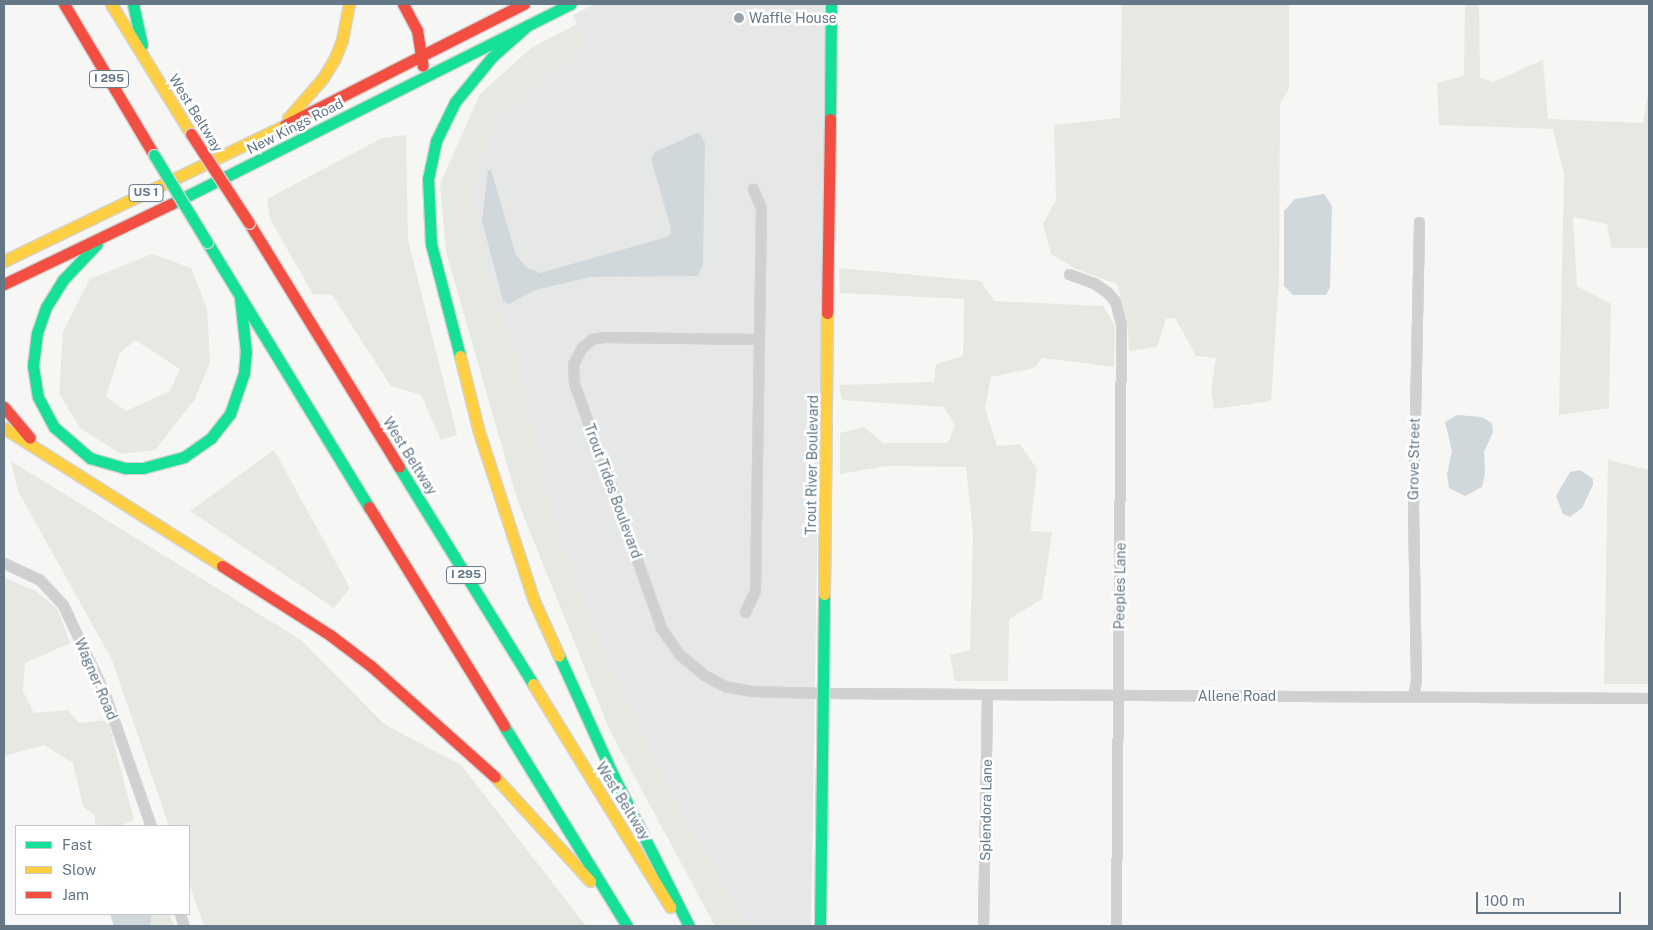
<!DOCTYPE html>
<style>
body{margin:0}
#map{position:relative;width:1653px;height:930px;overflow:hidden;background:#f6f6f4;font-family:"Public Sans",sans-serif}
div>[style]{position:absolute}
.built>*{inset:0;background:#e6e8e7}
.green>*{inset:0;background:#e6e9e2}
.water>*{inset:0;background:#d0d8db}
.roads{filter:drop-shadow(1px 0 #d2d4d4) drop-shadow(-1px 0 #d2d4d4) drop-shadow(0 1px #d2d4d4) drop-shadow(0 -1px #d2d4d4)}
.street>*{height:9px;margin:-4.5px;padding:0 4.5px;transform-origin:4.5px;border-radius:4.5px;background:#cfd1d1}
.fast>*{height:11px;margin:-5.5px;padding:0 5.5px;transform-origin:5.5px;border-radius:5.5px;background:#16e098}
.slow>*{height:11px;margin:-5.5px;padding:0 5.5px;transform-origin:5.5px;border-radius:5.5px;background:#ffcf43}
.jam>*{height:11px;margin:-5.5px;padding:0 5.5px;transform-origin:5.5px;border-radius:5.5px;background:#f24e42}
.bridges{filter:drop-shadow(1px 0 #d3d4d4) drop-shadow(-1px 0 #d3d4d4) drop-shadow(0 1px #d3d4d4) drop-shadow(0 -1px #d3d4d4)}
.fast-bridge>*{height:11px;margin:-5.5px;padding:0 5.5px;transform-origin:5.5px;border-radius:5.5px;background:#16e098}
.jam-bridge>*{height:11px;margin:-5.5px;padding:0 5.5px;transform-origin:5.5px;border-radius:5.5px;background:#f24e42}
.dots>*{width:14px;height:14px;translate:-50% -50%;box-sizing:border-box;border:2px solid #fff;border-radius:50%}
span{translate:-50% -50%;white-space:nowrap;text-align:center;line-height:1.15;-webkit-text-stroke:5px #fff;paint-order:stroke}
.shield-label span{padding:1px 4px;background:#fff;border:1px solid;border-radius:4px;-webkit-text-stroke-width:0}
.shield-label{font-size:12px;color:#637787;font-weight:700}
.poi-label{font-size:14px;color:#637787}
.left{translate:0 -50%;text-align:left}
.street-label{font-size:14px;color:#637787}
.frame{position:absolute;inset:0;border:5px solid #637787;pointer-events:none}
.legend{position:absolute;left:15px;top:825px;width:175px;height:90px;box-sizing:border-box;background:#fff;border:1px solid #c1c9cf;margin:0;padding:6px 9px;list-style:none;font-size:15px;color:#637787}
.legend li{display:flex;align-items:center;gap:10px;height:25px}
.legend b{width:25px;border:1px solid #c1c9cf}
.scale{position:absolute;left:1476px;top:892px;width:145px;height:22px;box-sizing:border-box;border:2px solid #637787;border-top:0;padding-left:6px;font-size:15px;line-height:18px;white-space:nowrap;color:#637787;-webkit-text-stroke:4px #fff;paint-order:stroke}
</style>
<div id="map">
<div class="built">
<i style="clip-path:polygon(595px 4px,826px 4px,811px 926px,746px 926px,714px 864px,691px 831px,613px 672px,555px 525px,514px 344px,487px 275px,471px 192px,495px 119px,586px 43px,573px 15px)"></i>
</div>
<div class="green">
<i style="clip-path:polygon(1122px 4px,1289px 4px,1289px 88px,1280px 104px,1279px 280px,1271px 401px,1214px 409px,1211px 389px,1216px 358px,1196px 356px,1175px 318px,1166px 319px,1157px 347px,1129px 351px,1127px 319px,1117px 284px,1076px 269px,1051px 254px,1043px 224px,1056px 200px,1054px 125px,1120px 118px)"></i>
<i style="clip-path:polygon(1465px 4px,1479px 4px,1480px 77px,1493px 82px,1543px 60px,1548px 119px,1643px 123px,1649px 90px,1649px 248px,1611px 248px,1607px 224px,1573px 217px,1577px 286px,1611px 304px,1609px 408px,1559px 415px,1564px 175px,1553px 129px,1439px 125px,1437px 83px,1464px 76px)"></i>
<i style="clip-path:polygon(577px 24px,586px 43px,495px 119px,471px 192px,487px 275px,514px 344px,555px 525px,613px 672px,691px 831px,714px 864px,746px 926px,715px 926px,610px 731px,518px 502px,446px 252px,440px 184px,480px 94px,531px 48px)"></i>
<i style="clip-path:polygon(406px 135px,408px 240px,457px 435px,441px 440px,421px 395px,391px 386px,332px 295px,313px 294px,270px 219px,267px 199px,382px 138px)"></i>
<i style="clip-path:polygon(evenodd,152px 254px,191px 268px,207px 309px,210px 362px,195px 399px,155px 450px,121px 454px,80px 428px,59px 393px,63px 331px,90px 279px,152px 254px,135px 340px,180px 369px,170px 391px,126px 411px,106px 396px,120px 353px,135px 340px)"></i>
<i style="clip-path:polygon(839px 268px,981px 281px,994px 301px,1103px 306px,1115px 326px,1114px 367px,1042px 358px,1034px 368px,991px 377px,985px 408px,997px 446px,1020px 444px,1037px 469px,1030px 531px,1052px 532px,1042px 599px,1009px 619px,1008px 681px,955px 681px,950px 655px,970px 650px,973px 533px,966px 467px,887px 466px,840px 474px,840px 433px,864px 427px,883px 443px,948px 443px,955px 425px,944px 407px,842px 400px,839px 385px,934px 382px,936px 364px,963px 356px,964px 299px,840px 293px)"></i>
<i style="clip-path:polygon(274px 450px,350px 588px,334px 608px,190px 511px)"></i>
<i style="clip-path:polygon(1608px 460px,1649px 470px,1649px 684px,1604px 684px)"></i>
<i style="clip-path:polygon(11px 461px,301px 640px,384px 724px,461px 765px,586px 926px,204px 926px,189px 883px,189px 826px,169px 826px,112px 660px,18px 491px)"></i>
<i style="clip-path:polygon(4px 578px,36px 591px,58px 610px,70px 643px,25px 663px,23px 691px,34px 713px,68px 710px,79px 723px,108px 720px,134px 820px,120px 826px,95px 826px,95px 816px,83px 806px,73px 763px,44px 745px,4px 756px)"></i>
<i style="clip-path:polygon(152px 914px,170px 914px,174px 926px,150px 926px)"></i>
</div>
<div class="water">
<i style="clip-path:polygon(699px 132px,705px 143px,703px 266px,697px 276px,590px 277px,535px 290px,509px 304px,503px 301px,482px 221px,488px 170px,491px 170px,516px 255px,527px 268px,540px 273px,667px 237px,671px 233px,670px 225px,651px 159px,655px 152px)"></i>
<i style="clip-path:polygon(1324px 194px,1332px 206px,1330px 287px,1326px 295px,1293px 295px,1284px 286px,1284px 211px,1295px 199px)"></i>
<i style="clip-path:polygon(1457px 415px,1482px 417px,1492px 423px,1493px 432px,1484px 452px,1485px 473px,1482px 487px,1465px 496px,1449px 488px,1447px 474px,1452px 451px,1445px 422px)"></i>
<i style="clip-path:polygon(1580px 470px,1593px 479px,1593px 485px,1582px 508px,1570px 517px,1563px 514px,1556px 496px,1570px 472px)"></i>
<i style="clip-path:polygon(110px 914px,152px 914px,150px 926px,114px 926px)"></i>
</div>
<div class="roads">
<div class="street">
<i style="left:1069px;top:274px;width:27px;rotate:20deg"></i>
<i style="left:1094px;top:283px;width:16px;rotate:35deg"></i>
<i style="left:1107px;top:292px;width:12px;rotate:48deg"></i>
<i style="left:1115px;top:301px;width:24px;rotate:75deg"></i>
<i style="left:1121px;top:324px;width:602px;rotate:90.48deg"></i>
<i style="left:758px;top:339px;width:154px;rotate:-179.3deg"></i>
<i style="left:604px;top:337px;width:12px;rotate:171deg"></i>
<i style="left:592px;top:339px;width:13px;rotate:141deg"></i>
<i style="left:582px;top:347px;width:19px;rotate:118deg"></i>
<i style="left:573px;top:364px;width:19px;rotate:87deg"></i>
<i style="left:574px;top:383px;width:260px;rotate:70.4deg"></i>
<i style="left:661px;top:628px;width:32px;rotate:55deg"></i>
<i style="left:679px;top:654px;width:33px;rotate:40deg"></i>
<i style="left:704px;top:675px;width:24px;rotate:28deg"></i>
<i style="left:725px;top:686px;width:25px;rotate:11deg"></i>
<i style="left:750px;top:691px;width:74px;rotate:1.5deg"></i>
<i style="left:824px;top:693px;width:825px;rotate:0.35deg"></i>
<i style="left:4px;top:563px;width:38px;rotate:25deg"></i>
<i style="left:39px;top:579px;width:35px;rotate:47deg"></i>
<i style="left:63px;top:605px;width:96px;rotate:64.8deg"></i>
<i style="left:104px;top:692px;width:142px;rotate:70.7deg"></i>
<i style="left:745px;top:612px;width:23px;rotate:-65deg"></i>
<i style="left:755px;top:591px;width:383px;rotate:-89.1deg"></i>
<i style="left:761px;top:208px;width:21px;rotate:-113deg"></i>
<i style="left:1413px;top:696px;width:16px;rotate:-79deg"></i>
<i style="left:1416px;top:680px;width:170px;rotate:-91deg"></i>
<i style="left:1413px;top:510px;width:288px;rotate:-88.8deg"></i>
<i style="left:180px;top:914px;width:13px;rotate:72deg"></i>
<i style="left:983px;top:926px;width:232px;rotate:-89deg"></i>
</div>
<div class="fast">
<i style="left:133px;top:4px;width:42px;rotate:77.6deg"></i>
<i style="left:830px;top:119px;width:115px;rotate:-89.5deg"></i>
<i style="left:171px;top:204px;width:447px;rotate:-26.6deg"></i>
<i style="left:207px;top:242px;width:311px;rotate:58.6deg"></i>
<i style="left:97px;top:244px;width:50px;rotate:133.4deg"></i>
<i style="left:63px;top:280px;width:32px;rotate:122deg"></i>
<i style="left:46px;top:307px;width:28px;rotate:109deg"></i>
<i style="left:37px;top:333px;width:33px;rotate:97deg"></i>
<i style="left:33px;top:366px;width:31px;rotate:81deg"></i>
<i style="left:38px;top:397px;width:34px;rotate:62deg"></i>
<i style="left:54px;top:427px;width:48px;rotate:40.7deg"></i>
<i style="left:90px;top:458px;width:37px;rotate:16deg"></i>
<i style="left:126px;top:468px;width:17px"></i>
<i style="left:143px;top:468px;width:42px;rotate:-15deg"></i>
<i style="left:184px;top:457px;width:33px;rotate:-35deg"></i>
<i style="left:211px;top:438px;width:31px;rotate:-52deg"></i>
<i style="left:230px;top:414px;width:43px;rotate:-71.1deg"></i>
<i style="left:244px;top:373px;width:21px;rotate:-85deg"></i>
<i style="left:246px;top:352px;width:54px;rotate:-96.3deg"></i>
<i style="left:460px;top:356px;width:116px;rotate:-104.5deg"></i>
<i style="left:431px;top:244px;width:65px;rotate:-92.6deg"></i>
<i style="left:428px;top:179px;width:39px;rotate:-78deg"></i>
<i style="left:436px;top:141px;width:43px;rotate:-64deg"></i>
<i style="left:455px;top:102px;width:58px;rotate:-50.6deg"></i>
<i style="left:492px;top:57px;width:48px;rotate:-41.6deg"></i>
<i style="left:399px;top:467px;width:255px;rotate:58.3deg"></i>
<i style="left:559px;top:656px;width:131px;rotate:65.6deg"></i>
<i style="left:613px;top:775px;width:169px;rotate:63.3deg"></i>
<i style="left:504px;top:726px;width:235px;rotate:58.4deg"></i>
<i style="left:820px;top:926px;width:332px;rotate:-89.3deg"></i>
</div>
<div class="slow">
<i style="left:111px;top:4px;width:153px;rotate:58.4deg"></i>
<i style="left:288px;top:118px;width:53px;rotate:-48.8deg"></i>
<i style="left:323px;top:78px;width:21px;rotate:-59deg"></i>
<i style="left:334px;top:60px;width:22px;rotate:-68deg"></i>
<i style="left:342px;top:40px;width:37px;rotate:-79deg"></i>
<i style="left:4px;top:261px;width:312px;rotate:-25.8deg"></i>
<i style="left:460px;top:356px;width:78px;rotate:76deg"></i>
<i style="left:479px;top:432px;width:178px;rotate:72deg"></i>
<i style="left:534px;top:601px;width:60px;rotate:65.6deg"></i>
<i style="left:4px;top:428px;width:258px;rotate:32.3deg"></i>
<i style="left:824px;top:594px;width:281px;rotate:-89.4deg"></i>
<i style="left:533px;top:684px;width:262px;rotate:58.4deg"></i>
<i style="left:495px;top:777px;width:141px;rotate:47.6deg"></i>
</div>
<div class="jam">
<i style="left:64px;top:4px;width:176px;rotate:59.2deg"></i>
<i style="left:403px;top:4px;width:30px;rotate:62deg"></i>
<i style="left:417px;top:30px;width:36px;rotate:81deg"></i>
<i style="left:285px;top:125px;width:268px;rotate:-26.9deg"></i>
<i style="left:249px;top:223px;width:286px;rotate:58.4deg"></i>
<i style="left:4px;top:284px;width:185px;rotate:-25.6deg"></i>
<i style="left:827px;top:313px;width:194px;rotate:-89.1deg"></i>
<i style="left:4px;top:407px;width:40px;rotate:50deg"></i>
<i style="left:369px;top:507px;width:257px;rotate:58.3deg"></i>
<i style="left:222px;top:566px;width:128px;rotate:32.6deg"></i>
<i style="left:330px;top:635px;width:51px;rotate:37.1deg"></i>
<i style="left:371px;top:666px;width:166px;rotate:41.8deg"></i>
</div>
</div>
<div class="bridges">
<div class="fast-bridge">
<i style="left:154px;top:155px;width:102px;rotate:58.7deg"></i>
</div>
<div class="jam-bridge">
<i style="left:191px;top:134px;width:106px;rotate:56.9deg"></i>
</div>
</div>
<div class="dots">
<i style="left:739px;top:18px;background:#96a3ad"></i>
</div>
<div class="shield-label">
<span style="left:109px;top:79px">I 295</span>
<span style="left:146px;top:193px">US 1</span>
<span style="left:466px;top:575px">I 295</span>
</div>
<div class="poi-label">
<span class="left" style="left:749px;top:18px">Waffle House</span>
</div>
<div class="street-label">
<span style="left:196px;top:113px;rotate:58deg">West Beltway</span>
<span style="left:295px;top:126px;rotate:-27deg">New Kings Road</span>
<span style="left:410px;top:456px;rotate:58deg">West Beltway</span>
<span style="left:1414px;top:459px;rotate:-89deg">Grove Street</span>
<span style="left:812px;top:465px;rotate:-89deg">Trout River Boulevard</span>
<span style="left:613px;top:491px;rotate:70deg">Trout Tides Boulevard</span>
<span style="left:1120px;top:586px;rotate:-89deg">Peeples Lane</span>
<span style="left:96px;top:679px;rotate:67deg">Wagner Road</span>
<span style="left:1237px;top:696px">Allene Road</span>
<span style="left:623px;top:801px;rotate:58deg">West Beltway</span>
<span style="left:986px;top:810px;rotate:-89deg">Splendora Lane</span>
</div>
<div class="frame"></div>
<ul class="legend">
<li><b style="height:6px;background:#16e098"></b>Fast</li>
<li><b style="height:6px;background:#ffcf43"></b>Slow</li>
<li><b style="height:6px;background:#f24e42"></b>Jam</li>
</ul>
<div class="scale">100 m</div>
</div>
